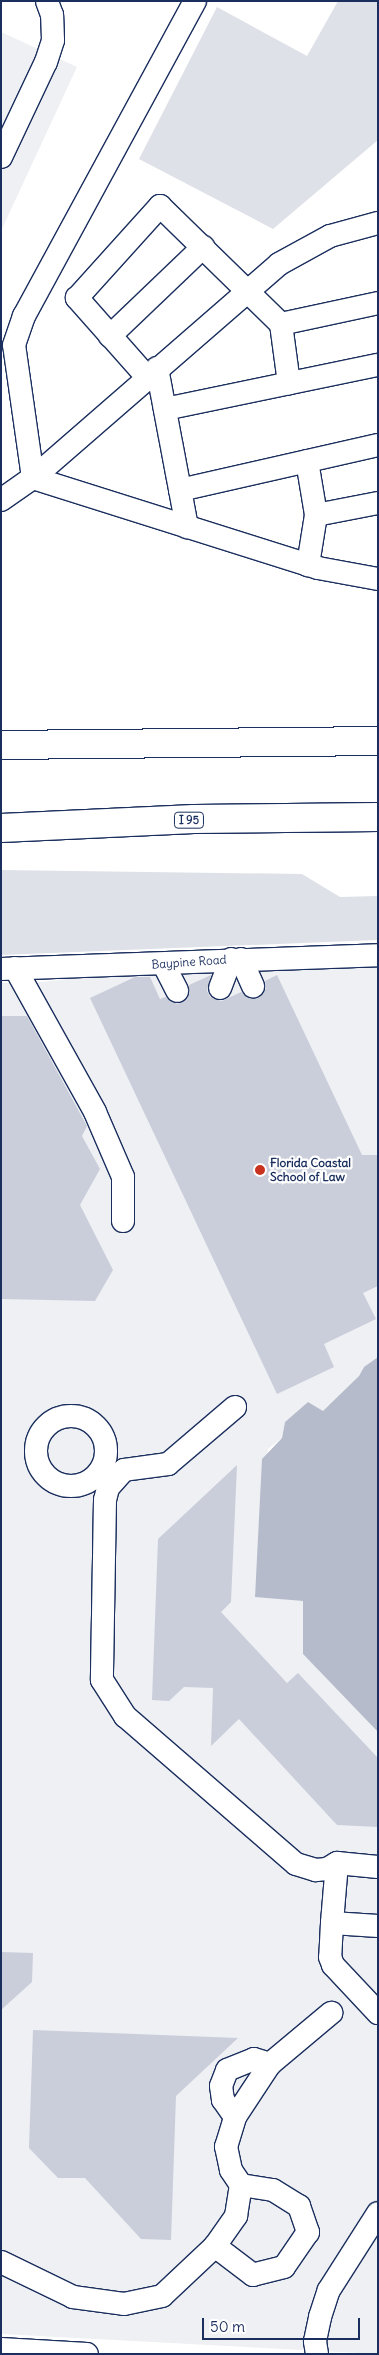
<!DOCTYPE html>
<style>
body{margin:0}
#map{position:relative;width:379px;height:2355px;overflow:hidden;background:#fff;font-family:Delius,sans-serif}
div>[style]{position:absolute}
.built>*{inset:0;background:#eff0f4}
.green>*{inset:0;background:#dee1e7}
.water>*{inset:0;background:#b5bbca}
.building>*{inset:0;background:#caceda}
.roads{filter:drop-shadow(1px 0 #1b2f5e) drop-shadow(-1px 0 #1b2f5e) drop-shadow(0 1px #1b2f5e) drop-shadow(0 -1px #1b2f5e)}
.minor>*{height:22px;margin:-11px;padding:0 11px;transform-origin:11px;border-radius:11px;background:#fff}
.minor>.ring{margin:-11px;padding:0;box-sizing:content-box;background:none;border:22px solid #fff;border-radius:50%}
.highway>*{height:28px;margin:-14px;padding:0 14px;transform-origin:14px;border-radius:14px;background:#fff}
.dots>*{width:14px;height:14px;translate:-50% -50%;box-sizing:border-box;border:2px solid #fff;border-radius:50%}
span{translate:-50% -50%;white-space:nowrap;text-align:center;line-height:1.15;-webkit-text-stroke:4.5px #fff;paint-order:stroke}
.shield-label span{padding:1px 4px;background:#fff;border:1px solid;border-radius:4px;-webkit-text-stroke-width:0}
.shield-label{font-size:11px;color:#1b2f5e;font-weight:700}
.street-label{font-size:12px;color:#1b2f5e}
.poi-label{font-size:12px;color:#1b2f5e;font-weight:700}
.left{translate:0 -50%;text-align:left}
.frame{position:absolute;inset:0;border:2px solid #1b2f5e;pointer-events:none}
.scale{position:absolute;left:202px;top:2318px;width:158px;height:22px;box-sizing:border-box;border:2px solid #1b2f5e;border-top:0;padding-left:6px;font-size:15px;line-height:18px;white-space:nowrap;color:#1b2f5e;-webkit-text-stroke:4px #fff;paint-order:stroke}
</style>
<div id="map">
<div class="built">
<i style="clip-path:polygon(1px 32px,77px 67px,1px 231px)"></i>
<i style="clip-path:polygon(378px 967px,378px 1357px,364px 1367px,359px 1376px,323px 1412px,308px 1402px,285px 1422px,282px 1438px,268px 1449px,255px 1596px,303px 1601px,303px 1654px,378px 1732px,378px 2354px,1px 2334px,1px 983px,43px 982px,148px 968px)"></i>
</div>
<div class="green">
<i style="clip-path:polygon(338px 1px,378px 1px,378px 140px,273px 229px,139px 159px,217px 7px,307px 56px)"></i>
<i style="clip-path:polygon(1px 870px,302px 874px,340px 897px,378px 896px,378px 940px,1px 955px)"></i>
</div>
<div class="water">
<i style="clip-path:polygon(378px 1357px,378px 1732px,303px 1654px,303px 1601px,255px 1597px,262px 1459px,282px 1438px,285px 1422px,308px 1402px,323px 1411px,359px 1376px,364px 1367px)"></i>
</div>
<div class="building">
<i style="clip-path:polygon(211px 975px,207px 991px,210px 997px,222px 1001px,241px 992px,251px 999px,259px 998px,266px 988px,265px 981px,277px 975px,362px 1155px,378px 1155px,378px 1286px,363px 1293px,376px 1319px,324px 1344px,334px 1367px,277px 1394px,90px 998px,135px 977px,150px 977px,160px 999px,165px 997px,177px 1004px,188px 998px,189px 985px)"></i>
<i style="clip-path:polygon(1px 1016px,27px 1016px,87px 1126px,82px 1136px,100px 1169px,80px 1205px,113px 1270px,95px 1301px,1px 1299px)"></i>
<i style="clip-path:polygon(237px 1465px,231px 1602px,221px 1612px,287px 1683px,298px 1673px,378px 1758px,378px 1827px,337px 1825px,239px 1719px,211px 1746px,213px 1688px,184px 1687px,169px 1701px,152px 1700px,158px 1539px)"></i>
<i style="clip-path:polygon(1px 1952px,33px 1953px,32px 1982px,1px 2010px)"></i>
<i style="clip-path:polygon(33px 2030px,238px 2038px,176px 2096px,171px 2240px,141px 2239px,85px 2178px,58px 2178px,29px 2148px)"></i>
</div>
<div class="roads">
<div class="minor">
<i style="left:1px;top:157px;width:105px;rotate:-64.7deg"></i>
<i style="left:46px;top:62px;width:23px;rotate:-72deg"></i>
<i style="left:53px;top:40px;width:25px;rotate:-92deg"></i>
<i style="left:52px;top:15px;width:15px;rotate:-110deg"></i>
<i style="left:281px;top:324px;width:99px;rotate:-12.2deg"></i>
<i style="left:110px;top:336px;width:129px;rotate:-43.7deg"></i>
<i style="left:157px;top:368px;width:162px;rotate:79.3deg"></i>
<i style="left:147px;top:377px;width:106px;rotate:-131.5deg"></i>
<i style="left:77px;top:298px;width:124px;rotate:-47.9deg"></i>
<i style="left:160px;top:206px;width:169px;rotate:44.3deg"></i>
<i style="left:281px;top:324px;width:60px;rotate:82.3deg"></i>
<i style="left:165px;top:409px;width:217px;rotate:-11.7deg"></i>
<i style="left:307px;top:461px;width:55px;rotate:80.5deg"></i>
<i style="left:316px;top:515px;width:51px;rotate:99.1deg"></i>
<i style="left:33px;top:478px;width:134px;rotate:-98.1deg"></i>
<i style="left:14px;top:345px;width:31px;rotate:-71deg"></i>
<i style="left:24px;top:316px;width:358px;rotate:-61.5deg"></i>
<i style="left:33px;top:478px;width:299px;rotate:17.5deg"></i>
<i style="left:318px;top:568px;width:61px;rotate:10.4deg"></i>
<i style="left:180px;top:490px;width:203px;rotate:-12.8deg"></i>
<i style="left:1px;top:500px;width:39px;rotate:-35deg"></i>
<i style="left:33px;top:478px;width:326px;rotate:-41deg"></i>
<i style="left:279px;top:264px;width:58px;rotate:-28.8deg"></i>
<i style="left:330px;top:236px;width:50px;rotate:-15.2deg"></i>
<i style="left:316px;top:515px;width:63px;rotate:-11deg"></i>
<i style="left:241px;top:959px;width:30px;rotate:66deg"></i>
<i style="left:164px;top:965px;width:29px;rotate:63deg"></i>
<i style="left:15px;top:968px;width:165px;rotate:60.9deg"></i>
<i style="left:95px;top:1112px;width:71px;rotate:66.7deg"></i>
<i style="left:123px;top:1177px;width:44px;rotate:90deg"></i>
<i style="left:1px;top:969px;width:377px;rotate:-2.1deg"></i>
<i style="left:220px;top:988px;width:31px;rotate:-69deg"></i>
<i style="left:235px;top:1407px;width:88px;rotate:139.6deg"></i>
<i style="left:168px;top:1464px;width:44px;rotate:172.2deg"></i>
<i style="left:124px;top:1470px;width:24px;rotate:132deg"></i>
<i style="left:108px;top:1488px;width:12px;rotate:104deg"></i>
<i style="left:105px;top:1500px;width:180px;rotate:91deg"></i>
<i style="left:102px;top:1680px;width:43px;rotate:57.4deg"></i>
<i style="left:125px;top:1716px;width:226px;rotate:40.9deg"></i>
<i style="left:296px;top:1864px;width:21px;rotate:17deg"></i>
<i style="left:316px;top:1870px;width:11px;rotate:-5deg"></i>
<i style="left:327px;top:1869px;width:12px;rotate:-31deg"></i>
<i style="left:337px;top:1863px;width:41px;rotate:5.6deg"></i>
<i class="ring" style="left:36px;top:1416px;width:48px;height:48px"></i>
<i style="left:337px;top:1863px;width:60px;rotate:94.8deg"></i>
<i style="left:332px;top:1923px;width:46px;rotate:3.7deg"></i>
<i style="left:332px;top:1923px;width:34px;rotate:93deg"></i>
<i style="left:330px;top:1957px;width:9px;rotate:69deg"></i>
<i style="left:333px;top:1965px;width:66px;rotate:46.8deg"></i>
<i style="left:235px;top:2117px;width:21px;rotate:-125deg"></i>
<i style="left:223px;top:2100px;width:14px;rotate:-98deg"></i>
<i style="left:221px;top:2086px;width:17px;rotate:-69deg"></i>
<i style="left:227px;top:2070px;width:29px;rotate:-22deg"></i>
<i style="left:254px;top:2059px;width:17px;rotate:17deg"></i>
<i style="left:241px;top:2185px;width:18px;rotate:-124deg"></i>
<i style="left:231px;top:2170px;width:24px;rotate:-102deg"></i>
<i style="left:226px;top:2147px;width:31px;rotate:-73deg"></i>
<i style="left:235px;top:2117px;width:64px;rotate:-56.6deg"></i>
<i style="left:270px;top:2064px;width:80px;rotate:-39.9deg"></i>
<i style="left:1px;top:2262px;width:80px;rotate:25.9deg"></i>
<i style="left:73px;top:2297px;width:51px;rotate:7.8deg"></i>
<i style="left:124px;top:2304px;width:39px;rotate:-12deg"></i>
<i style="left:162px;top:2296px;width:73px;rotate:-43.3deg"></i>
<i style="left:215px;top:2246px;width:37px;rotate:-55deg"></i>
<i style="left:236px;top:2216px;width:31px;rotate:-81deg"></i>
<i style="left:241px;top:2185px;width:32px;rotate:9deg"></i>
<i style="left:273px;top:2190px;width:31px;rotate:32deg"></i>
<i style="left:299px;top:2206px;width:28px;rotate:71deg"></i>
<i style="left:308px;top:2232px;width:42px;rotate:124.4deg"></i>
<i style="left:284px;top:2267px;width:32px;rotate:166deg"></i>
<i style="left:253px;top:2275px;width:48px;rotate:-142.7deg"></i>
<i style="left:1px;top:2349px;width:86px;rotate:3.3deg"></i>
<i style="left:317px;top:2354px;width:13px;rotate:-99deg"></i>
<i style="left:315px;top:2341px;width:25px;rotate:-78deg"></i>
<i style="left:320px;top:2317px;width:28px;rotate:-72deg"></i>
<i style="left:329px;top:2290px;width:91px;rotate:-57.5deg"></i>
</div>
<div class="highway">
<i style="left:1px;top:745px;width:377px;rotate:-0.6deg"></i>
<i style="left:1px;top:828px;width:193px;rotate:-2.7deg"></i>
<i style="left:194px;top:819px;width:184px;rotate:-0.6deg"></i>
</div>
</div>
<div class="dots">
<i style="left:260px;top:1170px;background:#c8321e"></i>
</div>
<div class="shield-label">
<span style="left:189px;top:820px">I 95</span>
</div>
<div class="street-label">
<span style="left:189px;top:962px;rotate:-4deg">Baypine Road</span>
</div>
<div class="poi-label">
<span class="left" style="left:270px;top:1170px">Florida Coastal<br>School of Law</span>
</div>
<div class="frame"></div>
<div class="scale">50 m</div>
</div>
